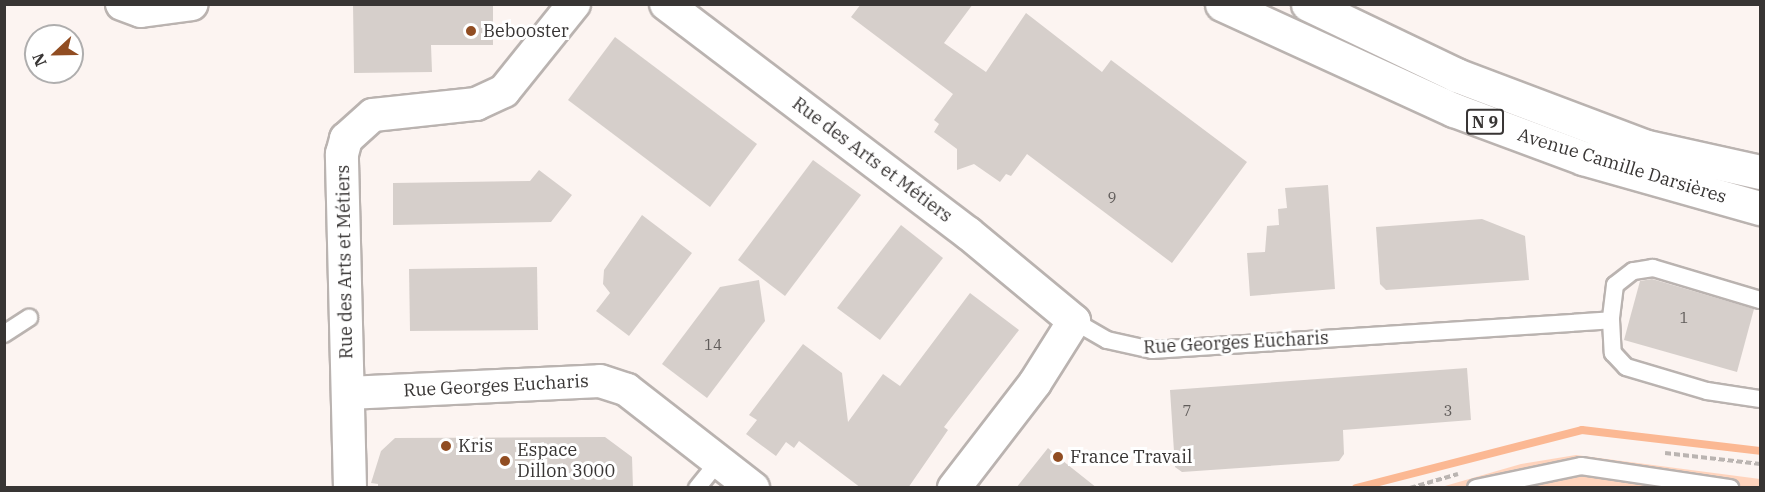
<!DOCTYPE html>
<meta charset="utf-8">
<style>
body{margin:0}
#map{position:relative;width:1765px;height:492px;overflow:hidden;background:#fcf4f1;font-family:"IBM Plex Serif",serif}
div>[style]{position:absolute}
.green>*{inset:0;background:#ffd4bd}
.stream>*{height:8px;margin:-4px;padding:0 4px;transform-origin:4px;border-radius:4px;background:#fbb893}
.building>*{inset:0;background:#d6cfcb}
.path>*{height:4px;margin-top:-2px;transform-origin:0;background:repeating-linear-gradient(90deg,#bab4b1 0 6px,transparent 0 9px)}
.roads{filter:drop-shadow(2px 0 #bab3b0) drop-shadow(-2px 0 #bab3b0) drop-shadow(0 2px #bab3b0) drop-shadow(0 -2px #bab3b0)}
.lane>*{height:16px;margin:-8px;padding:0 8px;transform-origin:8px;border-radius:8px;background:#fff}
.street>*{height:32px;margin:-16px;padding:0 16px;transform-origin:16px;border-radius:16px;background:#fff}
.primary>*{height:33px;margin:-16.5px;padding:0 16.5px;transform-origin:16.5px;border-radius:16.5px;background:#fff}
.dots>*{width:16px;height:16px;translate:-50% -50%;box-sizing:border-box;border:3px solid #fff;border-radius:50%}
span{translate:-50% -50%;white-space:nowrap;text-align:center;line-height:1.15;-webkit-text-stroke:6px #fff;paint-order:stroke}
.number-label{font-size:15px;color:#605c5a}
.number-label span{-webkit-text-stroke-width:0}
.shield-label span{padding:2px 4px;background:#fff;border:2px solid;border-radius:4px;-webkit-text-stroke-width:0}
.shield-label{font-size:16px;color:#383534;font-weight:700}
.poi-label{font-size:18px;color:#383534}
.left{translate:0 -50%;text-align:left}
.street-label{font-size:18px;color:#383534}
.frame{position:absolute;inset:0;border:6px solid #383534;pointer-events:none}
.north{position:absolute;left:24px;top:24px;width:60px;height:60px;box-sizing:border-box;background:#fff;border:2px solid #afaeae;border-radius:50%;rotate:248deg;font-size:16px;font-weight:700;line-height:24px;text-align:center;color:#383534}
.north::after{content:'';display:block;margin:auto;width:21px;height:27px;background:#914d22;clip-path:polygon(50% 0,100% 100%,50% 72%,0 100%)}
</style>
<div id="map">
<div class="green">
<i style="clip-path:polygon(1576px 455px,1760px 479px,1760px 488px,1438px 488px,1521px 464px)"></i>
</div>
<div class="stream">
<i style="left:1356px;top:488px;width:233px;rotate:-14.4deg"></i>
<i style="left:1582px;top:430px;width:179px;rotate:6.7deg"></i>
</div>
<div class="building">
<i style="clip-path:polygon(353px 4px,493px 4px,493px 45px,431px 45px,432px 72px,354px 73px)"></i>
<i style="clip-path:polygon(861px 4px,973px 4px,944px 43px,986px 72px,1026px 13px,1102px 72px,1111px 60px,1247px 162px,1172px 263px,1027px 154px,1011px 176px,1006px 174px,1000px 182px,974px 164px,957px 170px,957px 149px,934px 132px,939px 124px,934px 120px,953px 94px,851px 17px)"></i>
<i style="clip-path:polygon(615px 37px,757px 144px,710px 207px,568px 100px)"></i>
<i style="clip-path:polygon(813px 160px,861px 195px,785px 296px,738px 260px)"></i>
<i style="clip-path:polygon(539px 170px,572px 195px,551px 222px,393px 225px,393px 183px,530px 181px)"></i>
<i style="clip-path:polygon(1328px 185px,1335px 289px,1250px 296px,1247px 253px,1265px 252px,1267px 226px,1279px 225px,1278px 209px,1287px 208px,1285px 188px)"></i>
<i style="clip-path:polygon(642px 215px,692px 253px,629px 336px,596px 311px,610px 293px,603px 284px,604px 270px)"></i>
<i style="clip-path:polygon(1482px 219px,1525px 236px,1529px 280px,1386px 290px,1380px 284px,1376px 227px)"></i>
<i style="clip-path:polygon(901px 225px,943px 258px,880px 340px,837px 308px)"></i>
<i style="clip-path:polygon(537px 267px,538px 330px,410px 331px,409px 269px)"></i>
<i style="clip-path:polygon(1652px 279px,1754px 309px,1737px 372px,1624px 340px,1640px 281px)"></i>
<i style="clip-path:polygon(759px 280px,765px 321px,707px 398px,662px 364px,720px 287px)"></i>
<i style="clip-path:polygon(970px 293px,1019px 330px,944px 427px,948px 430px,908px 488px,861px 488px,799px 441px,794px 448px,786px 442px,776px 456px,746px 434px,757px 420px,749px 415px,803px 344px,842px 373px,848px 422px,883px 374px,900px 386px)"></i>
<i style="clip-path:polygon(1467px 368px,1471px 420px,1343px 430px,1344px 454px,1339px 461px,1182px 472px,1175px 467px,1170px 390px)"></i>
<i style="clip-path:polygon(605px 437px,632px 457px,633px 488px,378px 488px,378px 484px,371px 483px,381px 451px,395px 438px)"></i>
<i style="clip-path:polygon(1048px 448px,1058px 457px,1097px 488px,1016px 488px)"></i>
</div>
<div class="path">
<i style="left:1665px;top:453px;width:96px;rotate:6.6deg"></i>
<i style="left:1410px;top:488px;width:50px;rotate:-16.3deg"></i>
</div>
<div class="roads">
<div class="lane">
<i style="left:1760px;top:300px;width:112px;rotate:-163.3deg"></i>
<i style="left:1653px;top:268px;width:20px;rotate:171deg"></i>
<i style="left:1633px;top:271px;width:23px;rotate:142deg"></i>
<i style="left:1615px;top:285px;width:35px;rotate:97deg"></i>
<i style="left:1611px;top:320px;width:33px;rotate:87deg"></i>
<i style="left:1613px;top:353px;width:19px;rotate:47deg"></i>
<i style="left:1626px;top:367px;width:84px;rotate:16.5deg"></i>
<i style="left:1707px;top:391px;width:54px;rotate:8.6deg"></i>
<i style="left:1074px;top:321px;width:38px;rotate:30deg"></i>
<i style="left:1107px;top:340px;width:46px;rotate:12.5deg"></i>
<i style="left:1152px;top:350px;width:460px;rotate:-3.7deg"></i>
<i style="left:4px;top:334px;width:30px;rotate:-33deg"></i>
<i style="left:697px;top:488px;width:35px;rotate:-51deg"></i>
<i style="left:1476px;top:488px;width:107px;rotate:-11.8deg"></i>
<i style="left:1581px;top:466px;width:151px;rotate:8.4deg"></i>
</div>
<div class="street">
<i style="left:122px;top:4px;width:20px;rotate:20deg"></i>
<i style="left:141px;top:11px;width:51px;rotate:-7.8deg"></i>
<i style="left:666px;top:4px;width:379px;rotate:37.2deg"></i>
<i style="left:968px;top:233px;width:138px;rotate:39.7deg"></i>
<i style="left:1074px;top:321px;width:73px;rotate:122.2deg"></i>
<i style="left:1035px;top:383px;width:133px;rotate:127.6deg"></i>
<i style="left:348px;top:393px;width:252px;rotate:-2.7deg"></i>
<i style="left:600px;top:381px;width:28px;rotate:18deg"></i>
<i style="left:627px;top:390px;width:160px;rotate:37.9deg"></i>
<i style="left:350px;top:488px;width:334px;rotate:-91.4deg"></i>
<i style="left:342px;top:154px;width:16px;rotate:-75deg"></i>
<i style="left:346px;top:139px;width:36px;rotate:-42deg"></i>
<i style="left:373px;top:115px;width:104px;rotate:-6.1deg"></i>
<i style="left:476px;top:104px;width:31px;rotate:-25deg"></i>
<i style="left:504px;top:91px;width:112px;rotate:-51.2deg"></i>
</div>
<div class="primary">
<i style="left:1222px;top:4px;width:255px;rotate:24.6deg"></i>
<i style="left:1454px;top:110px;width:138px;rotate:20.4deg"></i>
<i style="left:1583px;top:158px;width:184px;rotate:15.8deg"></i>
<i style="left:1308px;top:4px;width:164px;rotate:25.6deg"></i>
<i style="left:1456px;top:75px;width:204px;rotate:20.7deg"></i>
<i style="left:1647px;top:147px;width:116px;rotate:12.5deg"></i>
</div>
</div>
<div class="dots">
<i style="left:471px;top:31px;background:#914d22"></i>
<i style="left:446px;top:446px;background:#914d22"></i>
<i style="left:1058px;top:457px;background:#914d22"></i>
<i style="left:505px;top:461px;background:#914d22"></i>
</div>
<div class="number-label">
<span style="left:1112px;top:198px">9</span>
<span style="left:1684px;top:318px">1</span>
<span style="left:713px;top:345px">14</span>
<span style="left:1187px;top:411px">7</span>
<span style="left:1448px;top:411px">3</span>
</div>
<div class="shield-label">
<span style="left:1485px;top:122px">N 9</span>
</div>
<div class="poi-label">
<span class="left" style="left:483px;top:31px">Bebooster</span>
<span class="left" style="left:458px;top:446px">Kris</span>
<span class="left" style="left:517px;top:461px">Espace<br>Dillon 3000</span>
<span class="left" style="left:1070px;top:457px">France Travail</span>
</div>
<div class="street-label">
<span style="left:872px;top:160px;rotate:37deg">Rue des Arts et Métiers</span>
<span style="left:1622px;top:166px;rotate:17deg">Avenue Camille Darsières</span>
<span style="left:345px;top:262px;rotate:-91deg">Rue des Arts et Métiers</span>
<span style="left:1236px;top:343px;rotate:-3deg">Rue Georges Eucharis</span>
<span style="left:496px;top:386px;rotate:-3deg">Rue Georges Eucharis</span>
</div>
<div class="frame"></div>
<div class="north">N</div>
</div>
